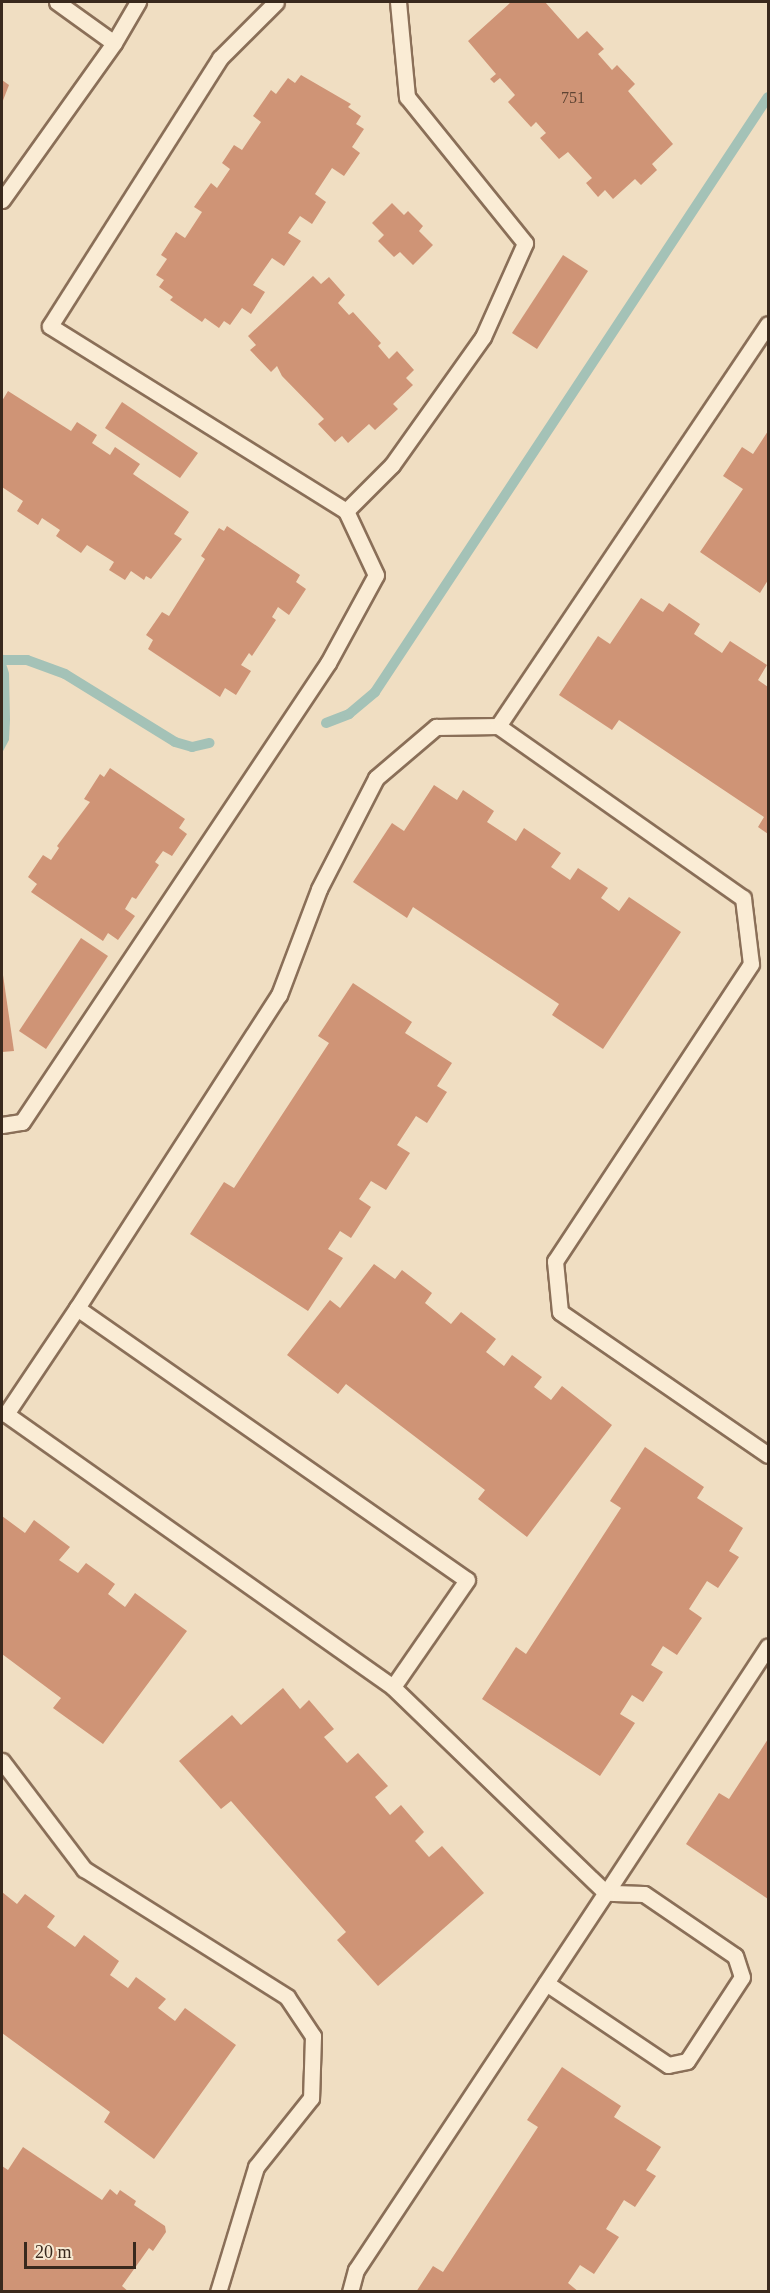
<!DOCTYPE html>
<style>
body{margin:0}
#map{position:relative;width:770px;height:2293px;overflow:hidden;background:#f0dec2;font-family:Georgia,serif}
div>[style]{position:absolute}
.water>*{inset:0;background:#a4c2b7}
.stream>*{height:10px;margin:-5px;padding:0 5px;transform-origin:5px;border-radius:5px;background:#a4c2b7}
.building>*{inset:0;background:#cf9476}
.roads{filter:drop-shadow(2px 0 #8a6f58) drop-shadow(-2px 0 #8a6f58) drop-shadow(0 2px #8a6f58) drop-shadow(0 -2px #8a6f58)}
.lane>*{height:15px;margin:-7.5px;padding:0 7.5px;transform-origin:7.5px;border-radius:7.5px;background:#faecd5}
span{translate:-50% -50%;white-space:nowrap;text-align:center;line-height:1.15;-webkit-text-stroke:4.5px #f7e9d2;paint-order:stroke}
.number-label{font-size:16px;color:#5e4433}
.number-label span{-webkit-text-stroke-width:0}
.frame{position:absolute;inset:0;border:3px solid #39291d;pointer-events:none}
.scale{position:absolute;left:24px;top:2242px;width:112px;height:27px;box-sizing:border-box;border:3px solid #39291d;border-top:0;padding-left:8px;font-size:18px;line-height:21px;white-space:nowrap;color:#39291d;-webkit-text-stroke:4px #f7e9d2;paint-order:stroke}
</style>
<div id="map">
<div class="water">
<i style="clip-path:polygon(2px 651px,9px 673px,10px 720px,9px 740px,2px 753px)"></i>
</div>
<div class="stream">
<i style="left:2px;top:660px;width:25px"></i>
<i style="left:27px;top:660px;width:40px;rotate:20.2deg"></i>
<i style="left:65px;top:674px;width:129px;rotate:31.7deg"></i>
<i style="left:175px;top:742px;width:18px;rotate:16deg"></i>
<i style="left:192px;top:747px;width:18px;rotate:-13deg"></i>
<i style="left:326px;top:723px;width:25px;rotate:-21deg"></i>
<i style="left:349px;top:714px;width:34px;rotate:-40deg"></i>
<i style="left:375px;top:692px;width:713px;rotate:-56.56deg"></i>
</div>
<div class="building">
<i style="clip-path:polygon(511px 2px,545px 2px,578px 39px,587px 31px,604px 49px,598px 54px,612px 70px,617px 65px,635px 84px,628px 91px,673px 144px,652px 164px,657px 170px,641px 185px,635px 179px,613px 199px,605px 190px,598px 197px,586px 183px,592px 178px,568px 152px,559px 159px,540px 138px,546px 133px,536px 122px,531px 127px,508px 102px,515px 95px,500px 78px,494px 83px,490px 79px,496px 74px,468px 41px)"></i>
<i style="clip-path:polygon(301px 75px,351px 104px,348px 107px,361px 116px,356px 124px,364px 129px,352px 147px,360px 153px,344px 176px,332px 168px,315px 194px,326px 202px,312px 224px,300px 216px,288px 233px,301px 241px,284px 266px,272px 258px,253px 285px,265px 292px,251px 314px,242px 308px,230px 325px,224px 321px,219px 328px,205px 318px,202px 322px,170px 300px,173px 297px,159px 287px,164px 280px,156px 275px,167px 259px,161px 255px,176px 232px,185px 238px,202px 212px,194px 207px,211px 183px,217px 188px,230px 169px,222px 163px,234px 145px,242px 150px,261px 122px,253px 116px,271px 90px,276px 94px,288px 78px,295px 83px)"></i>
<i style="clip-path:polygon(2px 80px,9px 85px,2px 103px)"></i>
<i style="clip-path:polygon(392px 203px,404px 215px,408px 211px,423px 226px,419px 231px,433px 245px,413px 265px,400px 252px,394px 257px,378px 241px,384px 235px,372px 223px)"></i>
<i style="clip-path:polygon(563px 255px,588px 271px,537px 349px,512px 333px)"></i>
<i style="clip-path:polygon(313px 276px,321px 284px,329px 277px,345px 295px,338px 303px,349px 315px,353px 312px,381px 343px,378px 346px,389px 359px,397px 351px,414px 370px,406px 378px,413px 385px,393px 404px,398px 409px,375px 430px,369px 424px,348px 443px,342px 436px,335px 442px,318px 424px,324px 419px,282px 376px,277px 366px,271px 372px,250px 350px,256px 345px,248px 336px)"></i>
<i style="clip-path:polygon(8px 391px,71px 431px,77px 422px,97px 435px,92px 443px,110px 455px,115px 447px,140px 464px,133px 474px,189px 512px,174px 534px,182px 539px,151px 579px,146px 576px,144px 580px,131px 571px,125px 580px,109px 570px,114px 562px,87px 545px,81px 553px,56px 536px,60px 530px,42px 518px,38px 525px,17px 511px,23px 501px,2px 487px,2px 401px)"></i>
<i style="clip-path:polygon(122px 402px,198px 453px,180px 478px,105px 428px)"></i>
<i style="clip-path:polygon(768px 431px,768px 580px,760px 593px,700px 552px,743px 489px,723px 476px,742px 447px,753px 454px)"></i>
<i style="clip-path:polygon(227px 526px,300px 575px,296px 582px,306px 589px,289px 615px,278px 607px,272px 617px,276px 620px,252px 656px,249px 653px,241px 665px,251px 671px,236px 695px,225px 688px,220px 697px,148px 649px,153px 640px,146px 635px,162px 612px,169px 616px,205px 559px,201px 556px,219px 528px,224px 531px)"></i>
<i style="clip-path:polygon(641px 598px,663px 612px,669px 603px,700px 624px,694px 634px,722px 653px,730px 641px,767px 665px,758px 680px,768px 687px,768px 834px,758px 827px,764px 817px,619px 720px,612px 730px,559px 695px,598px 636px,610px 644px)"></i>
<i style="clip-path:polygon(110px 768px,185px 819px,179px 828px,187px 834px,172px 856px,163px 851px,155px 862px,159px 865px,136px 899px,132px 897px,125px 909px,135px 916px,118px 940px,108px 933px,103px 941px,31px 892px,37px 884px,28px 877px,43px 855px,51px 860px,59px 848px,57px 846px,90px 802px,84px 799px,100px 774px,104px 777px)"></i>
<i style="clip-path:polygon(434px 785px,457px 800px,463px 790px,494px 811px,487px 822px,516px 841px,524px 828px,561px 853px,551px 867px,570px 880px,578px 868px,608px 888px,601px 898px,619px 911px,629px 897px,681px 932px,603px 1049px,552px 1015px,559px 1004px,413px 907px,407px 918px,353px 882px,392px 823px,404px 831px)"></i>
<i style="clip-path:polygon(81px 938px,108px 956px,46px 1049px,19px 1031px)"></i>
<i style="clip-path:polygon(2px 968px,14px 1051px,2px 1052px)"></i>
<i style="clip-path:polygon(353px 983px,412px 1022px,405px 1033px,452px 1063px,437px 1086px,447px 1092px,427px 1123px,416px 1116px,397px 1145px,410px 1153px,386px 1190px,371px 1181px,359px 1199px,371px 1207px,351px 1238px,340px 1231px,328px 1249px,343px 1258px,308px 1311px,190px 1234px,224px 1182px,234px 1188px,329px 1043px,318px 1036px)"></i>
<i style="clip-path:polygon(374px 1264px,395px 1279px,402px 1270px,432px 1293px,425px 1303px,451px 1324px,461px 1312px,496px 1339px,486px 1352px,504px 1366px,512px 1355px,542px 1377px,534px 1387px,551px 1400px,562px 1386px,612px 1425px,527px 1537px,478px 1499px,485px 1490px,346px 1384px,338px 1394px,287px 1355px,330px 1300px,340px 1308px)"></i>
<i style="clip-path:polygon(645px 1447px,704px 1487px,697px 1498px,743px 1528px,729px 1551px,739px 1557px,718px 1588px,707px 1581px,689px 1609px,702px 1618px,677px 1655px,663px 1646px,651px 1665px,663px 1672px,643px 1702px,632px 1695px,620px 1714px,635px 1723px,600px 1776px,482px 1699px,516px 1647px,526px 1654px,621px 1508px,610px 1501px)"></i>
<i style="clip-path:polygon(2px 1516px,25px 1533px,34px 1520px,70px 1547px,59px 1560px,78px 1573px,86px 1563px,115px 1584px,108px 1594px,125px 1607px,135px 1593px,187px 1631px,103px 1744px,53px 1708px,61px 1698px,2px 1654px)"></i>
<i style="clip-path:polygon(283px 1688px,300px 1709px,309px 1700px,334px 1729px,324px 1737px,347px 1763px,358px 1753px,388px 1786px,375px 1797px,390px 1815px,401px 1805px,424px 1832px,415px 1841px,429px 1857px,442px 1846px,484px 1893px,378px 1986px,337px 1940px,346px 1932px,231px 1801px,221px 1809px,179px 1761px,232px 1715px,241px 1725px)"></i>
<i style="clip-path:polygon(768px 1739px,768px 1899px,686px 1844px,719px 1793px,729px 1799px)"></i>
<i style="clip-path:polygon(2px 1892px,17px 1904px,25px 1894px,55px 1916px,47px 1927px,75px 1947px,84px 1935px,119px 1961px,110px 1975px,128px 1988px,136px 1977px,166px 1999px,158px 2008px,175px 2021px,185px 2008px,236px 2045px,154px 2159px,104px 2122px,110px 2112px,2px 2033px)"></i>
<i style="clip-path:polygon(562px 2067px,621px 2106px,614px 2117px,661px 2147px,646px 2170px,656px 2176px,635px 2207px,624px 2200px,606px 2229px,619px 2237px,594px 2274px,580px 2265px,568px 2283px,579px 2292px,416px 2292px,433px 2266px,443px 2272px,538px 2127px,527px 2120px)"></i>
<i style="clip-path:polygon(23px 2147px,102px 2200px,110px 2189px,117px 2195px,120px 2190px,136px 2201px,134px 2205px,165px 2226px,166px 2232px,153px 2251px,149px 2248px,122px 2286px,129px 2292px,2px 2292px,2px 2166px,8px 2170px)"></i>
</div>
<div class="roads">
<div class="lane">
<i style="left:57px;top:2px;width:70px;rotate:35.7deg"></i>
<i style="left:2px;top:200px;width:193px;rotate:-54.5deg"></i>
<i style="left:114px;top:43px;width:48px;rotate:-59.7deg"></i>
<i style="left:346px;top:511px;width:65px;rotate:-45deg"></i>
<i style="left:392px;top:465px;width:157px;rotate:-54.6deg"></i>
<i style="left:483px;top:337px;width:103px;rotate:-65.9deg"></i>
<i style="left:525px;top:243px;width:188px;rotate:-128.9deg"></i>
<i style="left:407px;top:97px;width:95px;rotate:-95.4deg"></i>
<i style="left:498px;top:726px;width:484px;rotate:-56.1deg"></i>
<i style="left:2px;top:1125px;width:20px;rotate:-9deg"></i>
<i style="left:22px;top:1122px;width:552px;rotate:-56.31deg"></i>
<i style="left:328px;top:663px;width:100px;rotate:-61.4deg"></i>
<i style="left:376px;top:575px;width:71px;rotate:-115.1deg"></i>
<i style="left:346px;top:511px;width:349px;rotate:-148deg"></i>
<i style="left:50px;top:326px;width:317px;rotate:-57.6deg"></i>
<i style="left:220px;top:58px;width:79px;rotate:-45deg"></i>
<i style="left:77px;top:1308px;width:373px;rotate:-57.2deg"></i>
<i style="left:279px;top:995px;width:113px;rotate:-69.3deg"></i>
<i style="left:319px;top:889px;width:125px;rotate:-62.8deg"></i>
<i style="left:376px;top:778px;width:79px;rotate:-40.4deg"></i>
<i style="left:436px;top:727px;width:62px;rotate:-0.9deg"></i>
<i style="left:498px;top:726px;width:299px;rotate:35.1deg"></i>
<i style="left:743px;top:898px;width:66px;rotate:83.1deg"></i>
<i style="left:751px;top:964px;width:356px;rotate:123.4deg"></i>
<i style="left:555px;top:1261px;width:51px;rotate:84.4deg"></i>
<i style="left:560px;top:1312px;width:252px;rotate:34.5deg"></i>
<i style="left:2px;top:1761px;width:136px;rotate:52.8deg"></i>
<i style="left:84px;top:1869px;width:240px;rotate:32.2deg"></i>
<i style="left:287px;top:1997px;width:47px;rotate:56.3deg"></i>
<i style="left:313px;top:2036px;width:62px;rotate:91.8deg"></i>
<i style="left:311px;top:2098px;width:88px;rotate:128.6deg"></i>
<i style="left:256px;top:2167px;width:131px;rotate:106.9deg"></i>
<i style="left:606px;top:1893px;width:295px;rotate:-56.7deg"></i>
<i style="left:546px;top:1983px;width:147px;rotate:33.9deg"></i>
<i style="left:668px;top:2065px;width:19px;rotate:-12deg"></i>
<i style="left:687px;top:2061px;width:100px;rotate:-56.8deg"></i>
<i style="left:742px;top:1977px;width:22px;rotate:-108deg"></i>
<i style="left:735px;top:1956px;width:110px;rotate:-145.7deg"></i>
<i style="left:644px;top:1894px;width:38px;rotate:-178deg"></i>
<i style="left:350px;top:2292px;width:23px;rotate:-75deg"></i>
<i style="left:356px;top:2270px;width:452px;rotate:-56.5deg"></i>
<i style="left:606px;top:1893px;width:296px;rotate:-136deg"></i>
<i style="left:393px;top:1687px;width:474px;rotate:-144.8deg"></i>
<i style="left:6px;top:1414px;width:128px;rotate:-56.2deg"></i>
<i style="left:77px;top:1308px;width:475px;rotate:34.9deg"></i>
<i style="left:467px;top:1580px;width:130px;rotate:124.7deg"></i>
</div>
</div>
<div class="number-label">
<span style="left:573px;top:98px">751</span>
</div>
<div class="frame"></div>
<div class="scale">20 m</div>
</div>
